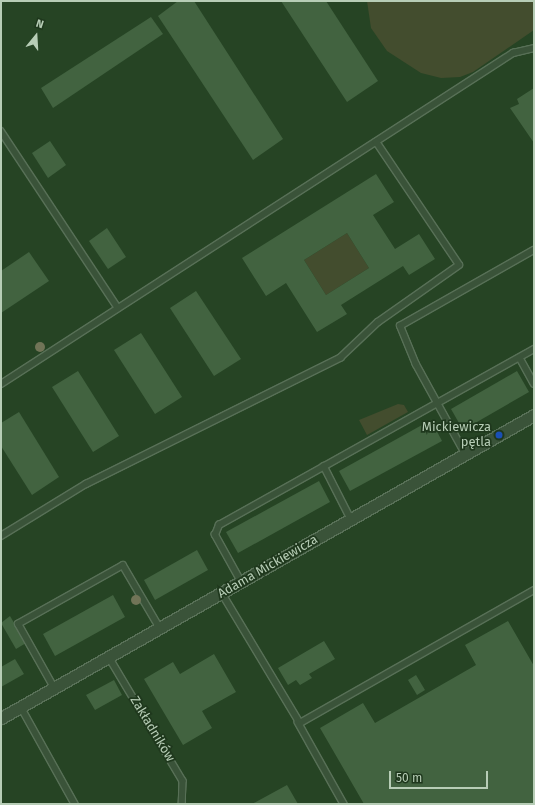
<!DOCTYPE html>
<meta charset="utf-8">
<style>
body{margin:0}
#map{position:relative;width:535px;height:805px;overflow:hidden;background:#264424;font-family:"Fira Sans",sans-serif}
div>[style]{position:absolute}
.green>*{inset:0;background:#434d2e}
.building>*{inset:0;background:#426340}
.roads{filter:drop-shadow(1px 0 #587057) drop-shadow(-1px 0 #587057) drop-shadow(0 1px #587057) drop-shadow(0 -1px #587057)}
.service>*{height:5.5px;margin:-2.75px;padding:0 2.75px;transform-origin:2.75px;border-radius:2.75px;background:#3a5339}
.minor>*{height:11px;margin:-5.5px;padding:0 5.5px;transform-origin:5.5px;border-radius:5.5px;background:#3a5339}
.trees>*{width:10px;height:10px;margin:-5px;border-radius:50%;background:#717457}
.dots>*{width:11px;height:11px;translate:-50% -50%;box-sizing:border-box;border:2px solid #1f381d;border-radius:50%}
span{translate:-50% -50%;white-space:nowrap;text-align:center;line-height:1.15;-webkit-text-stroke:3.5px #1f381d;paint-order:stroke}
.poi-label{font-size:13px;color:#b7cdb6}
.right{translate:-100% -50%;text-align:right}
.street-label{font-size:13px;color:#b7cdb6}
.frame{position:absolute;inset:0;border:2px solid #b7cdb6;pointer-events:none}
.north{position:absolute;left:16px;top:16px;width:40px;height:40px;-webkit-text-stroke:3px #1f381d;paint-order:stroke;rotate:18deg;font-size:11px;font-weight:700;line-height:16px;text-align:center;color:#b7cdb6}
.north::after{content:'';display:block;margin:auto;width:14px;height:18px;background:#b7cdb6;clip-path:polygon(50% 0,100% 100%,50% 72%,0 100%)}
.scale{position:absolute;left:389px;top:771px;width:99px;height:18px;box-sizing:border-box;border:2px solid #b7cdb6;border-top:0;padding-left:5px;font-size:12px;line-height:14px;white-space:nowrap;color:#b7cdb6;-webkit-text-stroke:3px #1f381d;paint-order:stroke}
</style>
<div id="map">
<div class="green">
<i style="clip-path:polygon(367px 1px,534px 1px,534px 30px,473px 72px,460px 77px,441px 78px,421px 73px,387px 51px,371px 28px)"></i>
<i style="clip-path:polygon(347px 233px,369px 268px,326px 295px,304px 260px)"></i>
<i style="clip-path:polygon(398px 404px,404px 405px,408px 412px,367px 435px,359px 420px)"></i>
</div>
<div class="building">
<i style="clip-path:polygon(178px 1px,194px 1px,283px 139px,253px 160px,158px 16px)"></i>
<i style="clip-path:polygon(281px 1px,326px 1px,378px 81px,347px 102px)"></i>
<i style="clip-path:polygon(151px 17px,163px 34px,53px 108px,41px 88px)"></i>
<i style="clip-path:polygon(534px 88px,534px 143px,510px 108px,519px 104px,517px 99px)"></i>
<i style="clip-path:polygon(50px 141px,66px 165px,48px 178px,32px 153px)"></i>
<i style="clip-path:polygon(evenodd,376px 174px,394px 202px,373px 215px,395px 249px,419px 234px,435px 259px,409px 275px,403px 266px,341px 305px,347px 314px,317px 332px,286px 283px,266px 296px,242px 258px,376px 174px,347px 233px,369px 268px,326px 295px,304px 260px,347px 233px)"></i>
<i style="clip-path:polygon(107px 228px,126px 257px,108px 269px,89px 241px)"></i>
<i style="clip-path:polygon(29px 252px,49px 281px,1px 313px,1px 271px)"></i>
<i style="clip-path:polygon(196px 291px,241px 359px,214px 376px,170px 308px)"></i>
<i style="clip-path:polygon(141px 333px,182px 397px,155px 414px,114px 350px)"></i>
<i style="clip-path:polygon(78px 371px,119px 436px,93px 452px,52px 387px)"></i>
<i style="clip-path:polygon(517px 371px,529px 392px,463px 430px,451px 409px)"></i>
<i style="clip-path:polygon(19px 412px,59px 477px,32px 495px,1px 446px,1px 423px)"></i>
<i style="clip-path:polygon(431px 420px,442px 441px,350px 491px,339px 471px)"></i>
<i style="clip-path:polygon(319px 481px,330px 502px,238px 553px,226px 532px)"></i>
<i style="clip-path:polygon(197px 550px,208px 570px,155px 600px,144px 580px)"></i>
<i style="clip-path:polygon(113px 595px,125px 617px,55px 656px,43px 634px)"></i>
<i style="clip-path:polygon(10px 616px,26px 643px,16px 649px,1px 623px)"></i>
<i style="clip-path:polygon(508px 621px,534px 666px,534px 804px,364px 804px,320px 728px,363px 703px,375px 723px,476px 665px,465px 645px)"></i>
<i style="clip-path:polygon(324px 641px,335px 659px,309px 674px,312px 678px,300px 685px,296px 680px,288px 685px,278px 668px)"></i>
<i style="clip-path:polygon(214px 654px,236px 692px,202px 711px,212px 728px,183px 745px,144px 679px,173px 662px,180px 674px)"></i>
<i style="clip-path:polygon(15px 659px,24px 674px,1px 687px,1px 667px)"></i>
<i style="clip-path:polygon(416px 675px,425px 690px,417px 695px,408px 680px)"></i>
<i style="clip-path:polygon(114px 680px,122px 695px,95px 710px,86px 695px)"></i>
<i style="clip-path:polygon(287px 785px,298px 804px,252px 804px)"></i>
</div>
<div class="roads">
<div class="service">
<i style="left:1px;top:131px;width:212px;rotate:56.5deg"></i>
<i style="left:520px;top:358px;width:29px;rotate:61deg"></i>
<i style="left:1px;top:384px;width:610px;rotate:-32.88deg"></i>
<i style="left:513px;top:53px;width:22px;rotate:-13deg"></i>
<i style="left:465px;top:454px;width:102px;rotate:-118.8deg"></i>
<i style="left:416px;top:365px;width:42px;rotate:-112.3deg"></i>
<i style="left:400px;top:326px;width:154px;rotate:-29.6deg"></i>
<i style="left:324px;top:466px;width:59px;rotate:63deg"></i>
<i style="left:1px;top:536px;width:100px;rotate:-31.5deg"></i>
<i style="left:86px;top:484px;width:284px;rotate:-26.4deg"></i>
<i style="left:340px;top:358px;width:52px;rotate:-43.5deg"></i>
<i style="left:378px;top:322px;width:99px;rotate:-35.1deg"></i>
<i style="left:459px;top:265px;width:148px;rotate:-124deg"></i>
<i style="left:241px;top:582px;width:54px;rotate:-119deg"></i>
<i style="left:215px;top:535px;width:11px;rotate:-68deg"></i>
<i style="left:219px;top:525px;width:361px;rotate:-29.2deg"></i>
<i style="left:222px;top:593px;width:152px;rotate:59deg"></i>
<i style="left:300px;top:723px;width:269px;rotate:-29.6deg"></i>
<i style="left:109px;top:657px;width:144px;rotate:59.2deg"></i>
<i style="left:183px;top:781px;width:23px;rotate:92deg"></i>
<i style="left:54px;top:688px;width:73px;rotate:-119.4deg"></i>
<i style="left:18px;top:624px;width:120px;rotate:-29.3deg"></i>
<i style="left:123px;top:565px;width:73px;rotate:59.6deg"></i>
<i style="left:21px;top:707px;width:111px;rotate:60.9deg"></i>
<i style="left:298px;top:722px;width:94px;rotate:60.7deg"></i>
</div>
<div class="minor">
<i style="left:1px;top:718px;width:613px;rotate:-29.62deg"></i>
</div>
</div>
<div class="trees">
<i style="left:40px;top:347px"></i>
<i style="left:136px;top:600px"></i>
</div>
<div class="dots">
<i style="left:499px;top:435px;background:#1a4fb4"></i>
</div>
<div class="poi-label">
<span class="right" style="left:491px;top:435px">Mickiewicza<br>pętla</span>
</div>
<div class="street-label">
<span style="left:268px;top:567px;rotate:-30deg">Adama Mickiewicza</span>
<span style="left:152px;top:729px;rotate:59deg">Zakładników</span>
</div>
<div class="frame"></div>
<div class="north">N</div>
<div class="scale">50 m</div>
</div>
